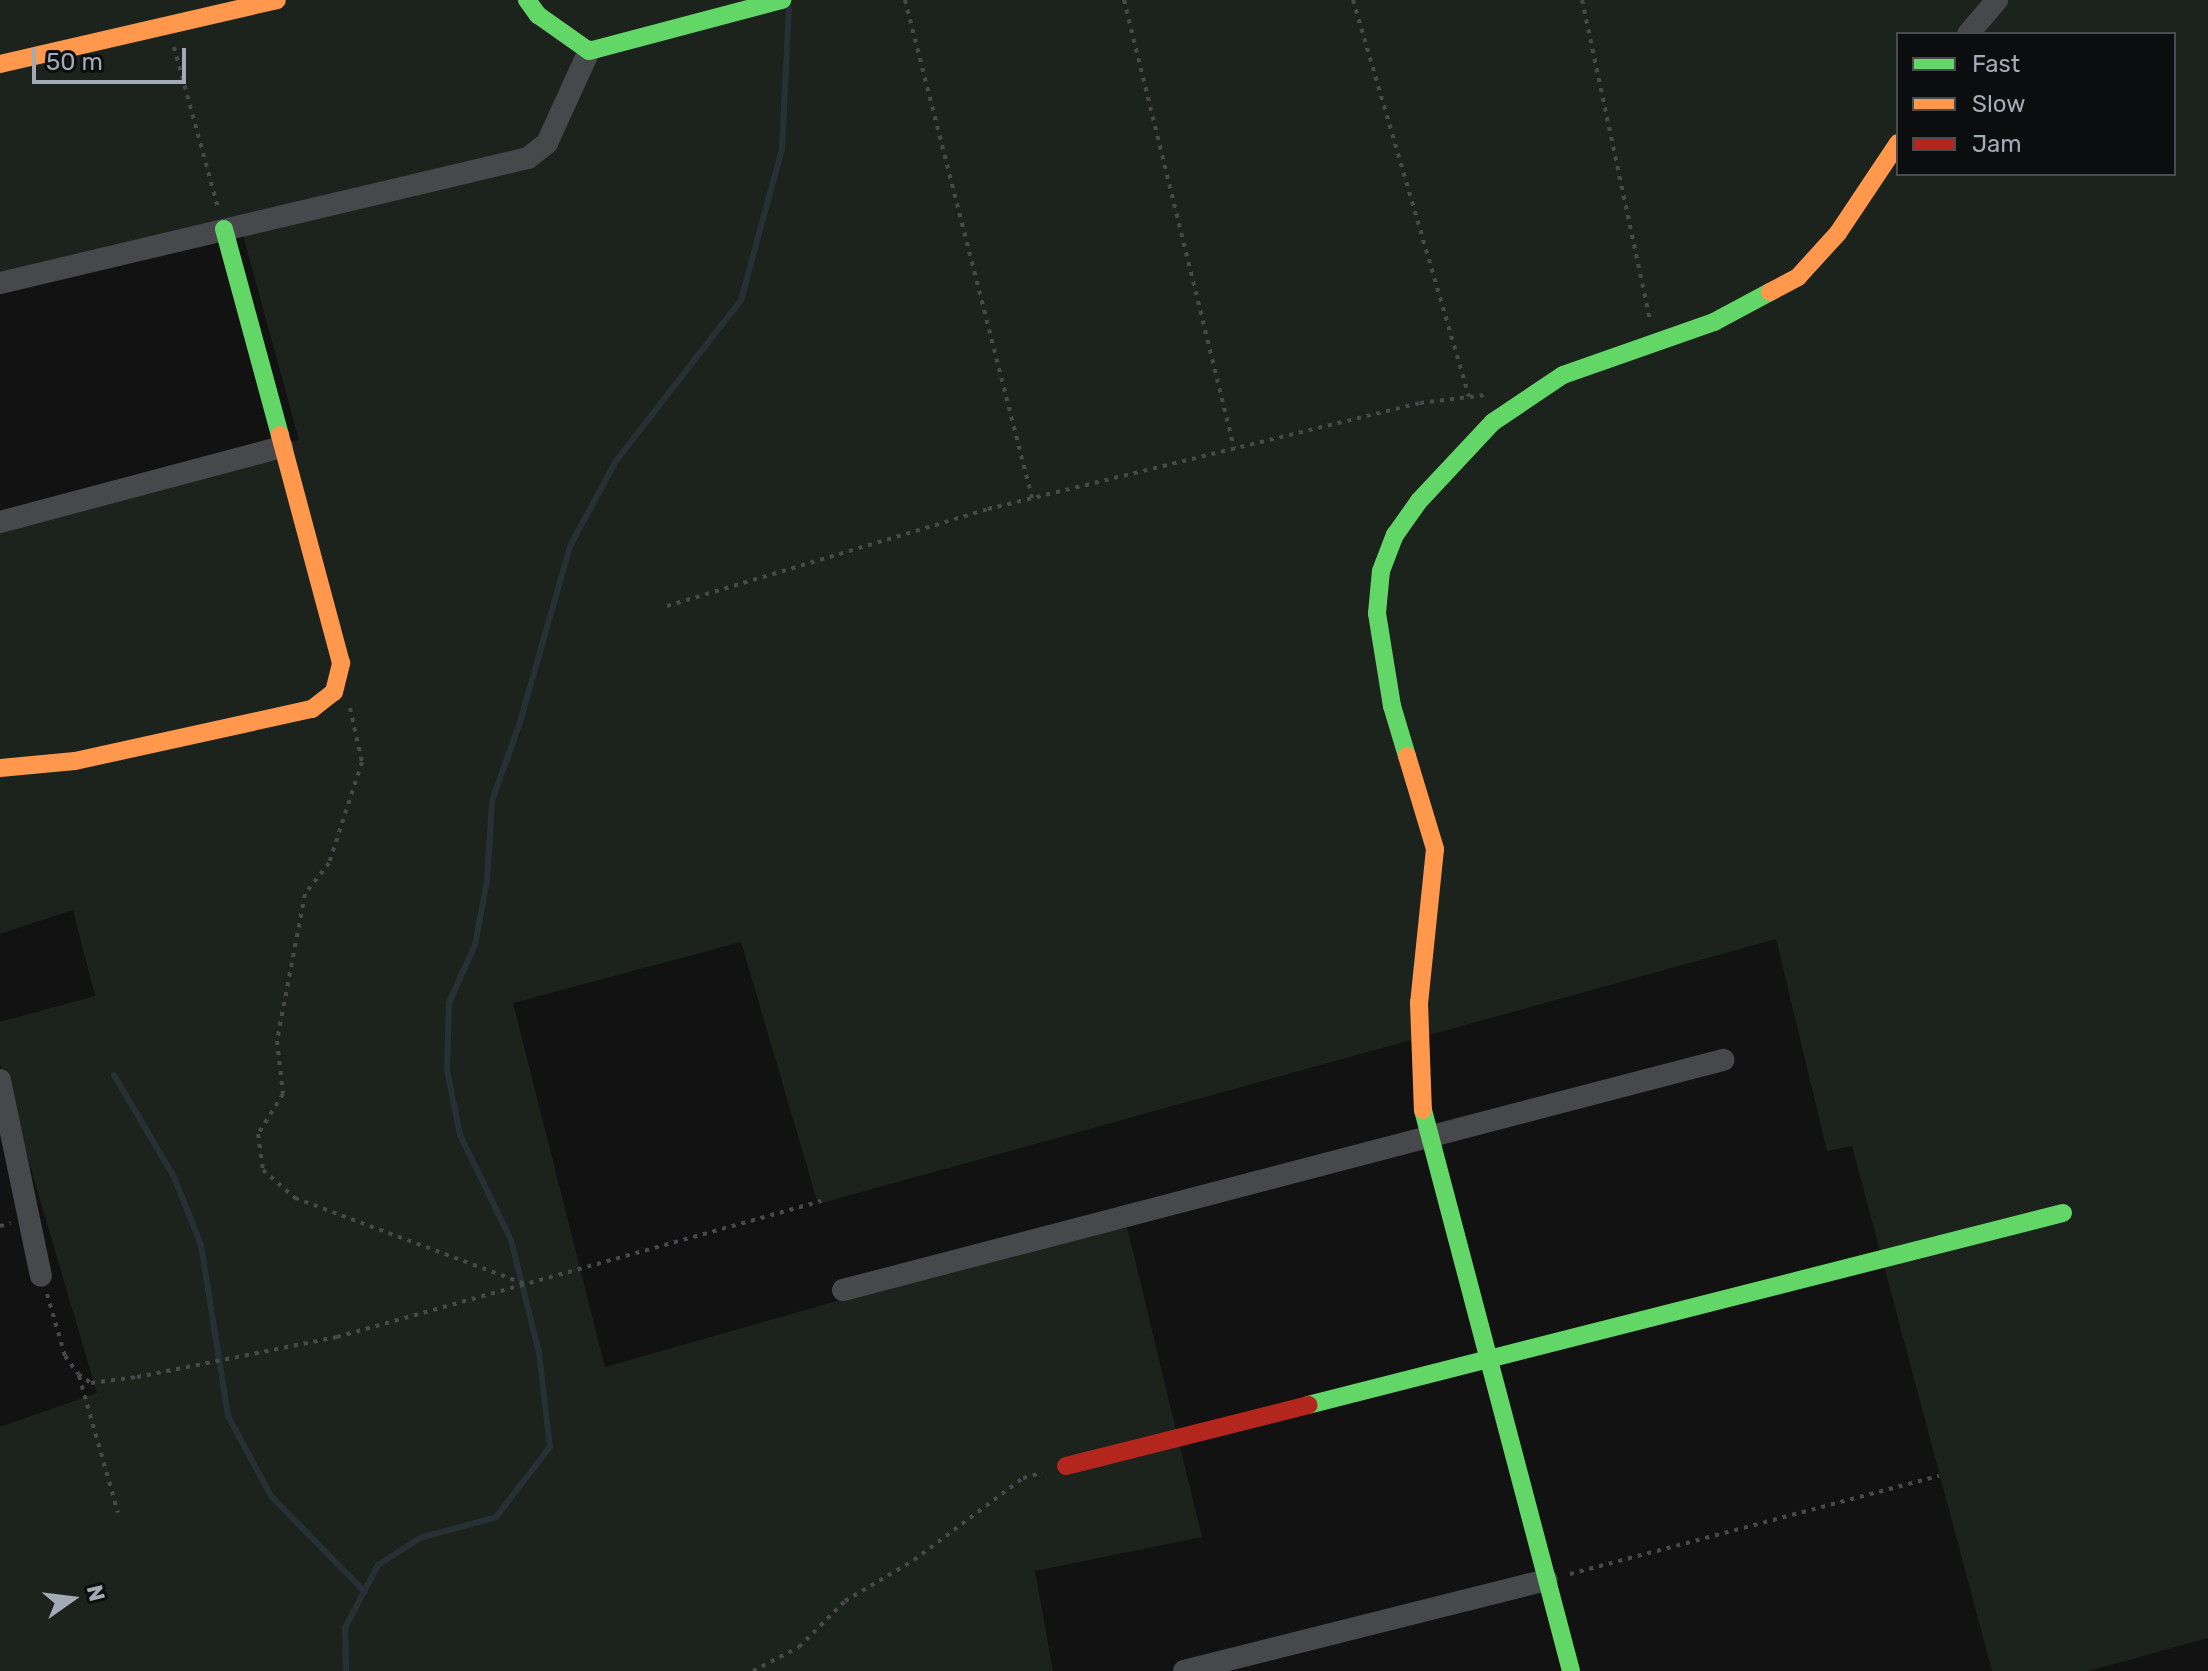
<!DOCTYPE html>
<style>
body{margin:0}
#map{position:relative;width:2208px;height:1671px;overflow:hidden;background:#121212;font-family:Rubik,sans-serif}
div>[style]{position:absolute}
.green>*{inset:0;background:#1c231c}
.stream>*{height:6px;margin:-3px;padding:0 3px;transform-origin:3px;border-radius:3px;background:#273135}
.path>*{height:4px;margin-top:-2px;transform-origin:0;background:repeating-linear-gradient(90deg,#48494d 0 4px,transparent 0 10px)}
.street>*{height:22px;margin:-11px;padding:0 11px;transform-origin:11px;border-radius:11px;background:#46484b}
.fast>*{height:18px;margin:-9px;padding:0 9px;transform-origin:9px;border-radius:9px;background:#63d668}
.slow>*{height:18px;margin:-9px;padding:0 9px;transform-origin:9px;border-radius:9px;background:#ff974d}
.jam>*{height:18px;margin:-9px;padding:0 9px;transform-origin:9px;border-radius:9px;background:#b3261e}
span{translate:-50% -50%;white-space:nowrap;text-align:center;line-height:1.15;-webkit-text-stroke:8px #0c0d0e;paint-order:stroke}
.legend{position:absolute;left:1896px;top:32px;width:280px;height:144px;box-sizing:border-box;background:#0c0d0e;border:2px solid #484c51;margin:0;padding:10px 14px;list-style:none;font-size:24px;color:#a2aab5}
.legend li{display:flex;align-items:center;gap:16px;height:40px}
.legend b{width:40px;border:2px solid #484c51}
.north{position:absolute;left:32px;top:1559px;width:80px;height:80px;-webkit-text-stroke:6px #0c0d0e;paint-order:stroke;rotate:76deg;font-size:22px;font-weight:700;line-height:32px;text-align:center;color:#a2aab5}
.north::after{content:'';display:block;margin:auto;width:28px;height:36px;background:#a2aab5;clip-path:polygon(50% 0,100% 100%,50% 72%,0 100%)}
.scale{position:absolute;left:32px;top:48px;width:154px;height:36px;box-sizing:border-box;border:4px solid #a2aab5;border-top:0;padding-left:10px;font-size:24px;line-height:28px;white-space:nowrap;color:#a2aab5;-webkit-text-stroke:6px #0c0d0e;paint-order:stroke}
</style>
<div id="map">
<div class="green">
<i style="clip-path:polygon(evenodd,0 0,2208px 0,2208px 1638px,2089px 1671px,1992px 1671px,1852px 1146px,1827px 1151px,1776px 939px,818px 1204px,741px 942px,513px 1003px,605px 1367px,1125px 1219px,1202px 1537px,1035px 1571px,1053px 1671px,0 1671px,0 1427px,97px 1393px,0 1064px,0 1022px,95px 996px,73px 910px,0 934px,0 522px,299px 440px,238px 217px,0 273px,0 0,1898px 34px,2174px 34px,2174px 174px,1898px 174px,1898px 34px)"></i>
</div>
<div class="stream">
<i style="left:114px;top:1075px;width:118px;rotate:59.5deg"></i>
<i style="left:174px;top:1177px;width:73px;rotate:68.3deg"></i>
<i style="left:201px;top:1245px;width:173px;rotate:81deg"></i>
<i style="left:228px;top:1416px;width:91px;rotate:61.7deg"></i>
<i style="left:271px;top:1496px;width:134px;rotate:45.6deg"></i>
<i style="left:346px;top:1671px;width:43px;rotate:-91.3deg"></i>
<i style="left:345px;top:1628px;width:71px;rotate:-62.4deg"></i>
<i style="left:378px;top:1565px;width:50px;rotate:-32.7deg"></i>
<i style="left:420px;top:1538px;width:79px;rotate:-15.4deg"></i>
<i style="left:496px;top:1517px;width:88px;rotate:-52.4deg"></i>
<i style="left:550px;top:1447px;width:95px;rotate:-96.7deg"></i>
<i style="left:539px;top:1353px;width:116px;rotate:-103.9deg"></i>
<i style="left:511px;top:1240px;width:117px;rotate:-115.9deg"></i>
<i style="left:460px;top:1135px;width:66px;rotate:-101.3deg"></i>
<i style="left:447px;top:1070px;width:67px;rotate:-88.3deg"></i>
<i style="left:449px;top:1003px;width:64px;rotate:-65.9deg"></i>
<i style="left:475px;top:945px;width:65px;rotate:-79.4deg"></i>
<i style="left:487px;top:881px;width:80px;rotate:-86.4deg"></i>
<i style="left:492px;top:801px;width:84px;rotate:-70.5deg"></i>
<i style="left:520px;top:722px;width:183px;rotate:-74.1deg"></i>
<i style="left:570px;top:546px;width:97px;rotate:-61.6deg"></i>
<i style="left:616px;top:461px;width:204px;rotate:-52.2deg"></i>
<i style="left:741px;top:300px;width:156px;rotate:-74.8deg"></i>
<i style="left:782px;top:149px;width:141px;rotate:-87.2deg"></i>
</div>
<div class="path">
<i style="left:905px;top:0;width:514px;rotate:75.69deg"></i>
<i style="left:1124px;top:0;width:462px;rotate:76.2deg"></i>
<i style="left:1353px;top:0;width:413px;rotate:73.7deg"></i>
<i style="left:1582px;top:0;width:326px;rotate:78deg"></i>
<i style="left:174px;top:47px;width:167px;rotate:74.7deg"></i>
<i style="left:667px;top:606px;width:335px;rotate:-16.8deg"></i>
<i style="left:988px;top:509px;width:445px;rotate:-13.8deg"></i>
<i style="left:1420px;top:403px;width:66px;rotate:-6.9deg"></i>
<i style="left:350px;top:708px;width:55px;rotate:77.5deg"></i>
<i style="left:362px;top:762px;width:106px;rotate:108.1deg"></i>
<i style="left:329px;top:863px;width:39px;rotate:128deg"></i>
<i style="left:305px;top:894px;width:150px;rotate:100.8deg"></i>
<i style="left:277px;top:1041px;width:53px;rotate:83.5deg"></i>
<i style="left:283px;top:1094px;width:47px;rotate:122deg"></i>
<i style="left:258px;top:1134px;width:36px;rotate:82deg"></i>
<i style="left:263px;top:1170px;width:43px;rotate:41.2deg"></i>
<i style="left:295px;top:1198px;width:246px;rotate:20.5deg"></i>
<i style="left:0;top:1226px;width:11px;rotate:-15deg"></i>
<i style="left:47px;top:1294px;width:65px;rotate:73.8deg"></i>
<i style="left:65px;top:1356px;width:22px;rotate:54deg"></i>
<i style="left:78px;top:1374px;width:16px;rotate:35deg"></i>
<i style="left:91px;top:1383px;width:46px;rotate:-7.4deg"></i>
<i style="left:137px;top:1377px;width:204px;rotate:-11.3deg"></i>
<i style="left:337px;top:1337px;width:503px;rotate:-15.69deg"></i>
<i style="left:79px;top:1376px;width:142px;rotate:74.1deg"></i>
<i style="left:1570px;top:1574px;width:382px;rotate:-14.9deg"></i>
<i style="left:753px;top:1671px;width:52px;rotate:-27.6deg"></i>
<i style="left:799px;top:1647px;width:65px;rotate:-45deg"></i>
<i style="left:845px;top:1601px;width:80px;rotate:-30.7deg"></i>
<i style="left:914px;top:1560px;width:136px;rotate:-37deg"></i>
<i style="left:1023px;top:1478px;width:20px;rotate:-15deg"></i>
</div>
<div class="street">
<i style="left:1968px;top:34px;width:45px;rotate:-49.5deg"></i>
<i style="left:0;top:283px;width:543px;rotate:-13.32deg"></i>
<i style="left:528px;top:158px;width:24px;rotate:-38deg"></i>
<i style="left:547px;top:143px;width:101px;rotate:-65.5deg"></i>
<i style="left:0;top:522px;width:292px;rotate:-14.9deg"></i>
<i style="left:0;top:1080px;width:200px;rotate:78.2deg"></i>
<i style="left:843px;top:1290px;width:910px;rotate:-14.65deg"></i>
<i style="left:1184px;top:1671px;width:374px;rotate:-14.1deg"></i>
</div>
<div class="fast">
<i style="left:527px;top:0;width:19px;rotate:54deg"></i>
<i style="left:538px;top:15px;width:62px;rotate:35.2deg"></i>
<i style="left:589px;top:51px;width:200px;rotate:-14.8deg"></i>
<i style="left:224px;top:229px;width:213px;rotate:74.8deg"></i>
<i style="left:1407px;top:756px;width:52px;rotate:-106.7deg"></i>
<i style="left:1392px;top:706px;width:94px;rotate:-99.2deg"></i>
<i style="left:1377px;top:613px;width:42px;rotate:-84.6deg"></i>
<i style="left:1381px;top:571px;width:39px;rotate:-69deg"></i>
<i style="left:1395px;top:535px;width:42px;rotate:-54.8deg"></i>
<i style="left:1419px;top:501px;width:108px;rotate:-46.9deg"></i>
<i style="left:1493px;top:422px;width:84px;rotate:-33.9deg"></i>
<i style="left:1563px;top:375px;width:160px;rotate:-19.3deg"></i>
<i style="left:1714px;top:322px;width:64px;rotate:-28.2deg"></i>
<i style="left:1423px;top:1110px;width:580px;rotate:75.22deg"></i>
<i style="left:1308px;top:1405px;width:779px;rotate:-14.27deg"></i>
</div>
<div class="slow">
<i style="left:0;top:64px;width:284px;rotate:-13deg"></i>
<i style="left:1770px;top:292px;width:32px;rotate:-28deg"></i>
<i style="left:1798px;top:277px;width:59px;rotate:-47.7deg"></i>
<i style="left:1838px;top:233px;width:108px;rotate:-56.3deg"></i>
<i style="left:1407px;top:756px;width:97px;rotate:73.2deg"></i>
<i style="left:1435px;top:849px;width:155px;rotate:95.9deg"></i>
<i style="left:1419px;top:1003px;width:107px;rotate:87.9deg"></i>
<i style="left:0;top:768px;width:75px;rotate:-5.3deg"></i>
<i style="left:75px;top:761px;width:243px;rotate:-12.4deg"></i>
<i style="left:312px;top:709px;width:28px;rotate:-38deg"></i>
<i style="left:334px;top:692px;width:30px;rotate:-76deg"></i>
<i style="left:341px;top:663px;width:236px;rotate:-105deg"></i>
</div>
<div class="jam">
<i style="left:1066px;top:1466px;width:250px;rotate:-14.1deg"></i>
</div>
<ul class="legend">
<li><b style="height:10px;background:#63d668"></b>Fast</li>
<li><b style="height:10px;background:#ff974d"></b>Slow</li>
<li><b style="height:10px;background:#b3261e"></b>Jam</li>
</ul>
<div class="north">N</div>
<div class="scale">50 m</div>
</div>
